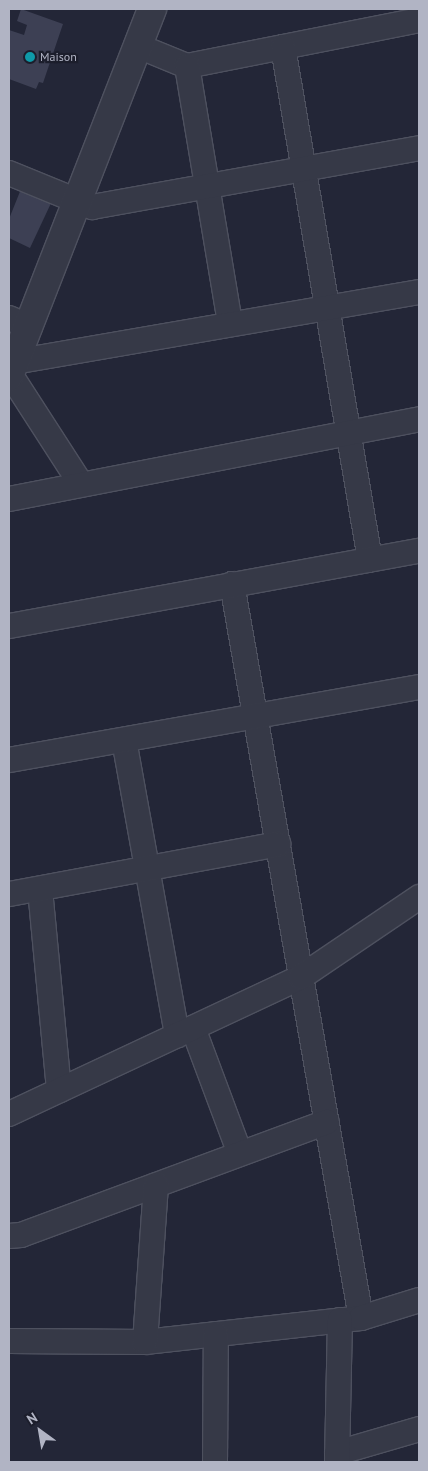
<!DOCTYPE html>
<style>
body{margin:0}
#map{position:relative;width:428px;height:1471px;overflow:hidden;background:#232637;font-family:"PT Sans",sans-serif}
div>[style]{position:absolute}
.building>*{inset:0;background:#3d4054}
.roads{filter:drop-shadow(1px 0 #4e515f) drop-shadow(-1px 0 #4e515f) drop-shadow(0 1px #4e515f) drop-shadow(0 -1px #4e515f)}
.minor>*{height:24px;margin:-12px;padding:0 12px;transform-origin:12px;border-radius:12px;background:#363947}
.tertiary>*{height:28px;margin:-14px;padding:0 14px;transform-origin:14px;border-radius:14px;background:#363947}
.dots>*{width:14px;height:14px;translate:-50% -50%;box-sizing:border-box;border:2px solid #1c1e2c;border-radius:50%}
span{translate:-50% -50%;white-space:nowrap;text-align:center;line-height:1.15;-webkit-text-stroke:4.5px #1c1e2c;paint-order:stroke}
.poi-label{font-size:12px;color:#b1b4c4}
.left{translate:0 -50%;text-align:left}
.frame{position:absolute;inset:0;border:10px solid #b1b4c4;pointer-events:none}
.north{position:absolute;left:15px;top:1406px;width:50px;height:50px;-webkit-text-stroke:4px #1c1e2c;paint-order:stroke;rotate:328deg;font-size:14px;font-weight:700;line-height:20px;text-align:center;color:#b1b4c4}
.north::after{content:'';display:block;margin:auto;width:18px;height:22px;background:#b1b4c4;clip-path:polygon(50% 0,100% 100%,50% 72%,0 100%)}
</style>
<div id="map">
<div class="building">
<i style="clip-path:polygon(21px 9px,63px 24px,43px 83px,39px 82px,36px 89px,9px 79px,9px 30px,24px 35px,27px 25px,17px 21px)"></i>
<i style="clip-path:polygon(21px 189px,52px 201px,30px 248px,9px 238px,9px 219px)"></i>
</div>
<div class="roads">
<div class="minor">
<i style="left:138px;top:46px;width:53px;rotate:22.2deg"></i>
<i style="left:187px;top:66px;width:237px;rotate:-11.2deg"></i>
<i style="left:283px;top:47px;width:520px;rotate:80.37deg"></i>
<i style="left:187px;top:66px;width:261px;rotate:80.5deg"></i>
<i style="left:9px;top:173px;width:90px;rotate:22.3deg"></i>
<i style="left:92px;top:207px;width:332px;rotate:-10.2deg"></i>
<i style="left:9px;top:318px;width:21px;rotate:23deg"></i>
<i style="left:14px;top:362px;width:411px;rotate:-9.8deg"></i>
<i style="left:10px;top:374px;width:131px;rotate:57.2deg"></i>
<i style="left:9px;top:499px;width:418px;rotate:-11deg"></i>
<i style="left:232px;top:584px;width:745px;rotate:80.03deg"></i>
<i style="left:9px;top:626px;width:417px;rotate:-10.4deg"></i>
<i style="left:124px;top:740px;width:300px;rotate:79.8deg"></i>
<i style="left:9px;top:760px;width:416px;rotate:-10.1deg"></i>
<i style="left:40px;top:889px;width:202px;rotate:84.6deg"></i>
<i style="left:9px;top:894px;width:274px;rotate:-10.5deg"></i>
<i style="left:193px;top:1028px;width:134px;rotate:69.5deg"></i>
<i style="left:9px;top:1114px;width:323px;rotate:-25.1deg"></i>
<i style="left:301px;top:977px;width:143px;rotate:-34.1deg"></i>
<i style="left:9px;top:1236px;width:12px;rotate:-5deg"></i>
<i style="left:21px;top:1235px;width:326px;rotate:-20.3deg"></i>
<i style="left:9px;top:1341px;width:136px;rotate:0.4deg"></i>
<i style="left:145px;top:1342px;width:217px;rotate:-6.3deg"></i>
<i style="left:361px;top:1318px;width:61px;rotate:-17.2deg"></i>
<i style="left:145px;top:1342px;width:157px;rotate:-86deg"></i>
<i style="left:337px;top:1453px;width:85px;rotate:-16.3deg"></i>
<i style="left:215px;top:1462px;width:128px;rotate:-89.6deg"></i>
<i style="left:337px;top:1462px;width:142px;rotate:-88.8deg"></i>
</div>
<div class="tertiary">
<i style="left:9px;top:376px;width:394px;rotate:-68.7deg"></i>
</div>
</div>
<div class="dots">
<i style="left:30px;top:57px;background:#0f9aa8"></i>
</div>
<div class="poi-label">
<span class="left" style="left:40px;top:57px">Maison</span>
</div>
<div class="frame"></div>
<div class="north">N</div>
</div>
